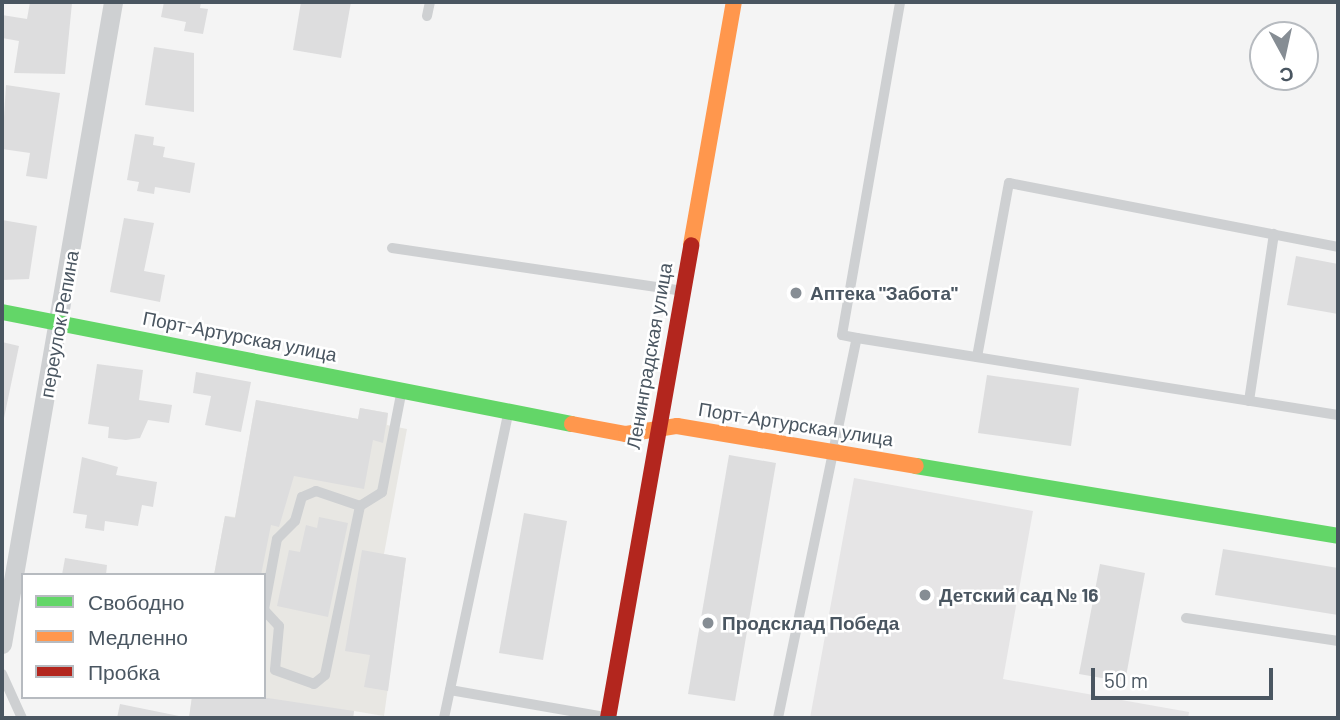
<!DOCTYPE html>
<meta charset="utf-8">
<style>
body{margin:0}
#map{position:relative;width:1340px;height:720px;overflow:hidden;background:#f4f4f4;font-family:Barlow,sans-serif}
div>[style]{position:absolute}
.commercial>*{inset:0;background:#e8e7e3}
.education>*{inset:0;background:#e6e5e6}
.building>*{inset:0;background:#ddddde}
.lane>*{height:10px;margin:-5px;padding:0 5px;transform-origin:5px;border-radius:5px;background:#ced0d2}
.street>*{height:19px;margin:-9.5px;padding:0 9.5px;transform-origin:9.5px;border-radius:9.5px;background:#ced0d2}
.fast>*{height:16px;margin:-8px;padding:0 8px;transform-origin:8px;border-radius:8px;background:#63d668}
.slow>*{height:16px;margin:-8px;padding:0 8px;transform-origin:8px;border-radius:8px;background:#ff974d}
.jam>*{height:16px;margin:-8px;padding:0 8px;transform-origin:8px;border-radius:8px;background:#b3261e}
.dots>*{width:19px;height:19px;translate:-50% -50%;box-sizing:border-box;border:4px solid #fff;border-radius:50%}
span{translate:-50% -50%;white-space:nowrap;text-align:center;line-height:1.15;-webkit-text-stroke:5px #fff;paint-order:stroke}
.poi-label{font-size:19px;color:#4a5661;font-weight:700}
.left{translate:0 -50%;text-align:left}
.street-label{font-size:19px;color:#4a5661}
.frame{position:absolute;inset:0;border:4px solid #4a5661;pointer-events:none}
.legend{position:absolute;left:21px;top:573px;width:245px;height:126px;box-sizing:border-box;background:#fff;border:2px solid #b7bbc0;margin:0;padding:9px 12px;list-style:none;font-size:21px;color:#4a5661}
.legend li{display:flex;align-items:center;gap:14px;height:35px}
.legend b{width:35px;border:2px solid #b7bbc0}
.north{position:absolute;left:1249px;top:21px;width:70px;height:70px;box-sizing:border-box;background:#fff;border:2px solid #b7bbc0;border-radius:50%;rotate:172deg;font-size:19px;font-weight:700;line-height:28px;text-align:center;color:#4a5661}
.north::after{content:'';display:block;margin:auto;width:24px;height:32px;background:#868d94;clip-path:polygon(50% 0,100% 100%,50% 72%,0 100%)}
.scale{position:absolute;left:1091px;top:668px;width:182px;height:32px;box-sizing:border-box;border:4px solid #4a5661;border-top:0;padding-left:9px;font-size:21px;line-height:24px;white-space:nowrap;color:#4a5661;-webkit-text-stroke:5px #fff;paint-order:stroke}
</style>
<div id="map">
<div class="commercial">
<i style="clip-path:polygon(256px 400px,358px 419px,360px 408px,388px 413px,387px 425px,407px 429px,384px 554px,406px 558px,384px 716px,354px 711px,353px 718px,189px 718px,192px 697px,264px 697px,264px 575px,214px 575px,225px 516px,235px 517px)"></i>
</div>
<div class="education">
<i style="clip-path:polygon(854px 478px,1033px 511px,1003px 679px,1189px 712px,1188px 718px,810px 718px)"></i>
</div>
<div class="building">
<i style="clip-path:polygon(30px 2px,72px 3px,65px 74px,14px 73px,19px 41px,2px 38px,2px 15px,27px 19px)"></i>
<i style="clip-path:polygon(164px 2px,201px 2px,200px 8px,208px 9px,203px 34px,184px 31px,186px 22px,161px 17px)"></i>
<i style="clip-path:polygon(301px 2px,351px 2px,341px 58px,293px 50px)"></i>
<i style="clip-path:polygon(154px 47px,194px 53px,194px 112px,145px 105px)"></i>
<i style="clip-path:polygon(6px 85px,60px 93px,47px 179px,26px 176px,30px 153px,2px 149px)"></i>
<i style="clip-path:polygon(135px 134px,154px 137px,153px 145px,165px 147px,163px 157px,195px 163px,190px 193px,155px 187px,154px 194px,137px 191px,139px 182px,127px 180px)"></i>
<i style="clip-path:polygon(124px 218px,154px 223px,144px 271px,165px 275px,160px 302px,110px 292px)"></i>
<i style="clip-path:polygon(2px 220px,37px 226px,29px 279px,2px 280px)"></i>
<i style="clip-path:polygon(1296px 256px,1338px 264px,1338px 314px,1287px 305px)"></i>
<i style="clip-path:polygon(2px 342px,19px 346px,4px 418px,2px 418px)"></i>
<i style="clip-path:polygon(97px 364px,143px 370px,139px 400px,172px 405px,169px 423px,148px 420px,140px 438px,126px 440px,108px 438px,109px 427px,88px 424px)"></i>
<i style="clip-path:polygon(196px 372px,251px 382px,241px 432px,205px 425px,211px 396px,193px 393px)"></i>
<i style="clip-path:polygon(987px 375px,1079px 388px,1071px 446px,978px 433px)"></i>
<i style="clip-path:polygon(256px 400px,358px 419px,360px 408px,388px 413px,383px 443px,373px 440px,364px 489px,294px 476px,279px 527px,271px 525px,261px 575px,214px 575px,225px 516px,235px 518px)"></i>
<i style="clip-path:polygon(729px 455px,776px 463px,735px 701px,688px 694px)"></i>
<i style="clip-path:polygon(82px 457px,118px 467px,116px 475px,157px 482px,153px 507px,142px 505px,138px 526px,105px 521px,104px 531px,85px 528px,87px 515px,73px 513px)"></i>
<i style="clip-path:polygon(524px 513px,567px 521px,543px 660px,499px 653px)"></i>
<i style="clip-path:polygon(319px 517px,348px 523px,328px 617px,277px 606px,289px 550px,300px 552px,306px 525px,317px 528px)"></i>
<i style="clip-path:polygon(1223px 549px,1338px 568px,1338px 615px,1215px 595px)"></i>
<i style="clip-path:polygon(362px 550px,406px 558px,388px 691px,364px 687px,370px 655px,345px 651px)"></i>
<i style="clip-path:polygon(65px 558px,107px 565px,106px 575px,62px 575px)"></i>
<i style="clip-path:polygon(1100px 564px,1145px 573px,1125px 682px,1079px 674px)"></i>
<i style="clip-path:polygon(192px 697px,261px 697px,354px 711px,353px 718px,189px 718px)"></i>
<i style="clip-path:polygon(120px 704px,179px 716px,179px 718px,117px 718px)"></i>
</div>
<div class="lane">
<i style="left:427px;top:16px;width:14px;rotate:-78deg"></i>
<i style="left:392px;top:248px;width:293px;rotate:8.4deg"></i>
<i style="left:857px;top:338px;width:487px;rotate:9.1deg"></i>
<i style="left:977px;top:357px;width:177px;rotate:-79.6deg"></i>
<i style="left:1009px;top:183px;width:335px;rotate:11deg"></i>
<i style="left:1249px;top:401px;width:169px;rotate:-81.5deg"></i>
<i style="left:264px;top:609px;width:71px;rotate:-79.5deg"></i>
<i style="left:277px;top:539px;width:25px;rotate:-45deg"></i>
<i style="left:295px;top:521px;width:25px;rotate:-74deg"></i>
<i style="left:302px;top:497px;width:15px;rotate:-23deg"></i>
<i style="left:316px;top:491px;width:46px;rotate:18.8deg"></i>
<i style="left:264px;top:610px;width:22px;rotate:47deg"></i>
<i style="left:279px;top:626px;width:44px;rotate:95.2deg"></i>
<i style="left:275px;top:670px;width:41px;rotate:19.7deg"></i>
<i style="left:314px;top:684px;width:14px;rotate:-39deg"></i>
<i style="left:325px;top:675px;width:173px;rotate:-78.3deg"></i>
<i style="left:360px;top:506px;width:26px;rotate:-32deg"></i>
<i style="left:382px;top:492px;width:100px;rotate:-79deg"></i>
<i style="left:1186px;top:618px;width:154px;rotate:8.6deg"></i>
<i style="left:2px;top:674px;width:48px;rotate:65.6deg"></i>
<i style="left:450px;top:690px;width:157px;rotate:9.9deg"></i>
<i style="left:444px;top:718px;width:310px;rotate:-78.1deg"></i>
<i style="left:778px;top:718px;width:388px;rotate:-78.3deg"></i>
<i style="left:857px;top:338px;width:15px;rotate:-169deg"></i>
<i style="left:842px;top:335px;width:338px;rotate:-80.1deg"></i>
</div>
<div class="street">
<i style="left:2px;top:644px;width:652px;rotate:-80.19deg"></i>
</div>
<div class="fast">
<i style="left:2px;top:312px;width:581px;rotate:11.12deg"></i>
<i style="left:916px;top:466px;width:428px;rotate:9.4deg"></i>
</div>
<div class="slow">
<i style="left:691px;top:245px;width:247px;rotate:-80deg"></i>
<i style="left:572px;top:424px;width:55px;rotate:10.5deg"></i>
<i style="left:626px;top:434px;width:52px;rotate:-8.9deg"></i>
<i style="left:677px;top:426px;width:242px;rotate:9.5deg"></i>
</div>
<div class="jam">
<i style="left:608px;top:718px;width:480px;rotate:-80deg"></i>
</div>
<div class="dots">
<i style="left:796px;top:293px;background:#868d94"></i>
<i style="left:925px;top:595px;background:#868d94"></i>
<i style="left:708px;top:623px;background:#868d94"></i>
</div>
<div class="poi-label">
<span class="left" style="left:810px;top:293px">Аптека "Забота"</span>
<span class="left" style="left:939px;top:595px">Детский сад № 16</span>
<span class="left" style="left:722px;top:623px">Продсклад Победа</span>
</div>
<div class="street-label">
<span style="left:59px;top:324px;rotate:-80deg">переулок Репина</span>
<span style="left:240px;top:336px;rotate:11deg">Порт-Артурская улица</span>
<span style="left:649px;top:356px;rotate:-80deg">Ленинградская улица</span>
<span style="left:796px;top:424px;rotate:9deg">Порт-Артурская улица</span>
</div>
<div class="frame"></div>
<ul class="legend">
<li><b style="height:9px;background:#63d668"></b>Свободно</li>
<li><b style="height:9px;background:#ff974d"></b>Медленно</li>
<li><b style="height:9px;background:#b3261e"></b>Пробка</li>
</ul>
<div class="north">С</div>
<div class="scale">50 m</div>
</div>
